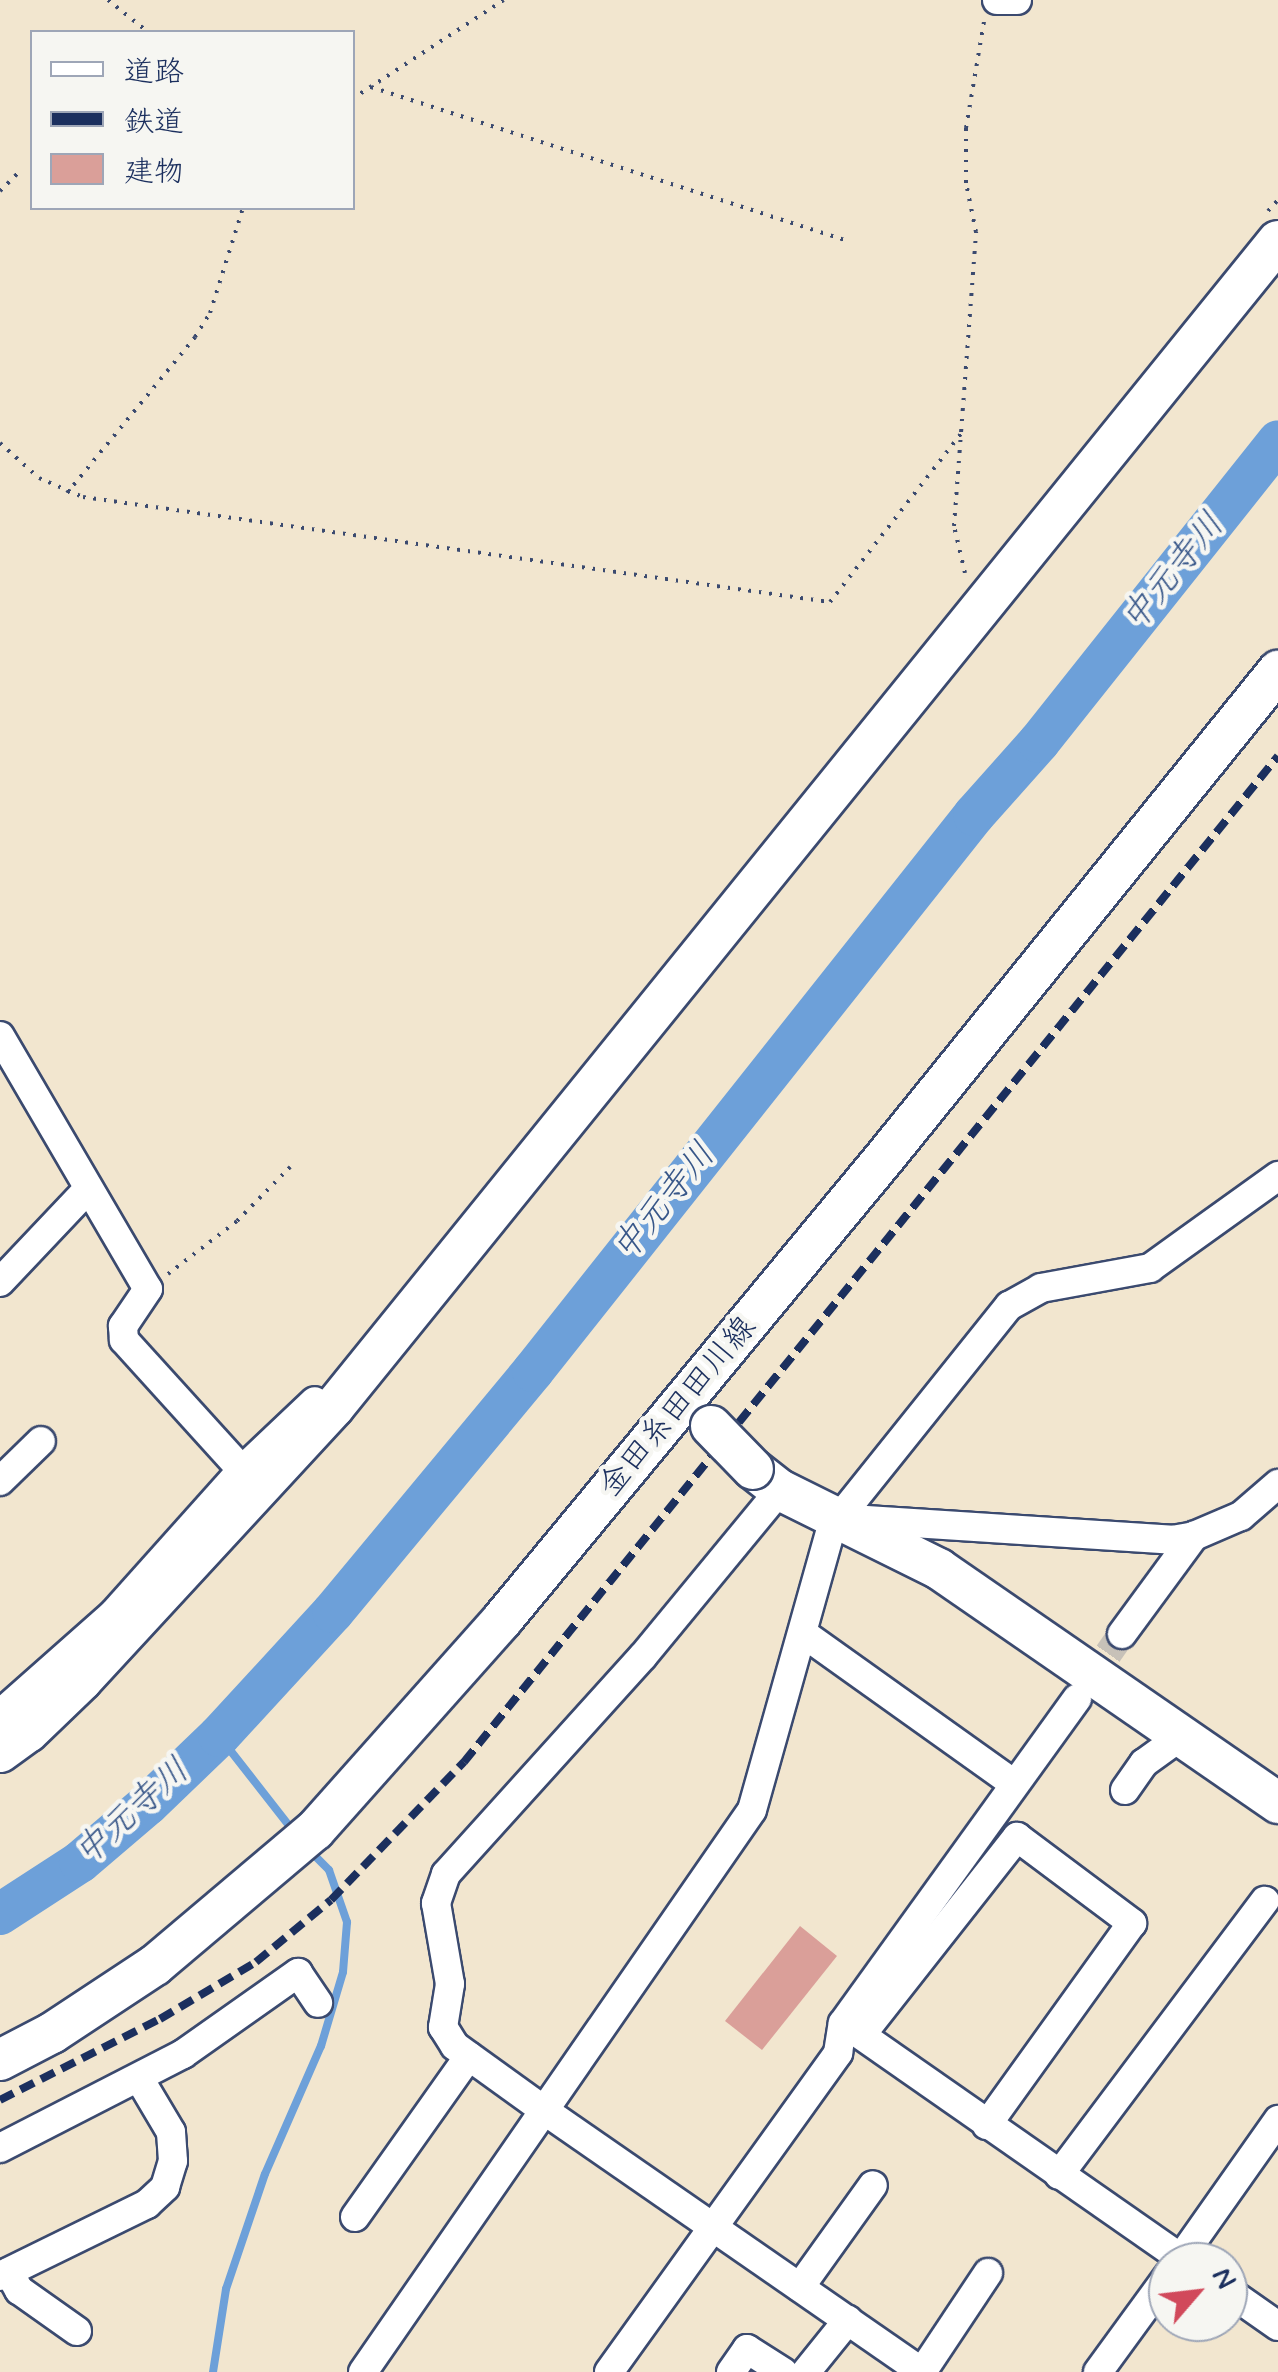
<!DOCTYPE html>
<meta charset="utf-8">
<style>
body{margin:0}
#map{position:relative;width:1278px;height:2372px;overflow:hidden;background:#f2e6cf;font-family:Mynerve,"Klee One",sans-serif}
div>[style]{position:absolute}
.stream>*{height:8px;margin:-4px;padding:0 4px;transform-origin:4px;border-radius:4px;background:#6da0d9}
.river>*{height:42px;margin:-21px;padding:0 21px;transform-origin:21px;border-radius:21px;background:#6da0d9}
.building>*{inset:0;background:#da9f99}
.street-tunnel>*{height:28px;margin-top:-14px;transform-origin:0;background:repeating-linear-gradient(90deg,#c7c1b8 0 28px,transparent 0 42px)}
.path>*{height:4px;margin-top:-2px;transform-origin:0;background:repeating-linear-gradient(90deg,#3b4a6f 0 2.5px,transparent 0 10.5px)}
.roads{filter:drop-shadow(2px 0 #3b4a6f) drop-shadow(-2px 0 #3b4a6f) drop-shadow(0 2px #3b4a6f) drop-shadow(0 -2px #3b4a6f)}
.street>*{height:28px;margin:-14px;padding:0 14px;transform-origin:14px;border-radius:14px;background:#fff}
.secondary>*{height:40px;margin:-20px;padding:0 20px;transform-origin:20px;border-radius:20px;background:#fff}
.rail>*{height:8px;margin-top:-4px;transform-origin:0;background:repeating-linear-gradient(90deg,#1b2f5e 0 15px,transparent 0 23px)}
.bridges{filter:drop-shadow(2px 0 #3b4a6f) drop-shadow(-2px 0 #3b4a6f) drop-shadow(0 2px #3b4a6f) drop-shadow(0 -2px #3b4a6f)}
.secondary-bridge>*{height:40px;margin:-20px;padding:0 20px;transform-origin:20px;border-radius:20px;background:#fff}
span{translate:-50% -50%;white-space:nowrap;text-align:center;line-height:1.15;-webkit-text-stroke:9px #f6f6f2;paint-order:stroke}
.street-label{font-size:32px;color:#1b2f5e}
.water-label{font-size:35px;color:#385789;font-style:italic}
.legend{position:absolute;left:30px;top:30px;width:325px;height:180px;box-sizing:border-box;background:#f6f6f2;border:2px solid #9ea6b7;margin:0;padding:12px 18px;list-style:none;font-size:30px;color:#1b2f5e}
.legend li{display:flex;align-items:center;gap:20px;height:50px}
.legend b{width:50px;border:2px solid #9ea6b7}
.north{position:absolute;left:1148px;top:2242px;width:100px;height:100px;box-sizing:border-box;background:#f6f6f2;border:2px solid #9ea6b7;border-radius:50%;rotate:62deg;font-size:28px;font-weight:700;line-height:40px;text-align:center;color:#1b2f5e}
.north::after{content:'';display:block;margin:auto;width:35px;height:45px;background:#d1495b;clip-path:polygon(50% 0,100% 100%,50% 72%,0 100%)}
</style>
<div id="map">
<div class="stream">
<i style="left:219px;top:1736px;width:122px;rotate:52deg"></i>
<i style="left:213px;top:2372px;width:84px;rotate:-81.1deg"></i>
<i style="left:226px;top:2289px;width:121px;rotate:-71.3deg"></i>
<i style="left:265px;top:2174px;width:140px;rotate:-66.4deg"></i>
<i style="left:321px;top:2046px;width:77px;rotate:-73.4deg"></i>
<i style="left:343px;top:1972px;width:50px;rotate:-85.4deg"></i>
<i style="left:347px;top:1922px;width:55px;rotate:-109.1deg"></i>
<i style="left:329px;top:1870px;width:28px;rotate:-135deg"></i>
</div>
<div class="river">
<i style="left:0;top:1914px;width:95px;rotate:-33deg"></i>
<i style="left:80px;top:1862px;width:89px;rotate:-40.5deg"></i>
<i style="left:148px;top:1804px;width:98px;rotate:-43.8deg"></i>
<i style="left:219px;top:1736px;width:168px;rotate:-47.4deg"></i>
<i style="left:333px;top:1612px;width:313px;rotate:-50.3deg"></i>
<i style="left:533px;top:1371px;width:710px;rotate:-51.58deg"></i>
<i style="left:974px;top:815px;width:98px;rotate:-48.3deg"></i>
<i style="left:1039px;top:742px;width:384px;rotate:-51.5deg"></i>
</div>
<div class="building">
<i style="clip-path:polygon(800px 1926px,837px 1956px,762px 2050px,725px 2021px)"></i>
</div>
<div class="street-tunnel">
<i style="left:1084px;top:1688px;width:66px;rotate:-54.9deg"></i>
</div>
<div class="path">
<i style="left:108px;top:0;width:51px;rotate:38.7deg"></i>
<i style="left:371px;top:87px;width:499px;rotate:17.9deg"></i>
<i style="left:352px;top:99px;width:181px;rotate:-33.1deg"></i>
<i style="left:0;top:191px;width:30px;rotate:-45deg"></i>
<i style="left:1268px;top:211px;width:15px;rotate:-48deg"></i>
<i style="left:0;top:443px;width:52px;rotate:41.9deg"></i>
<i style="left:39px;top:478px;width:48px;rotate:23.4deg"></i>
<i style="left:83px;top:497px;width:754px;rotate:8deg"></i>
<i style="left:830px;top:602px;width:217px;rotate:-52.1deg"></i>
<i style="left:67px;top:493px;width:202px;rotate:-50.6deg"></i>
<i style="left:195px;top:337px;width:28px;rotate:-58deg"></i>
<i style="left:210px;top:313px;width:110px;rotate:-72.6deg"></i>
<i style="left:965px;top:573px;width:48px;rotate:-103.2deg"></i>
<i style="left:954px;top:526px;width:295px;rotate:-85.7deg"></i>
<i style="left:976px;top:232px;width:50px;rotate:-101.5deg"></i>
<i style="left:966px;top:183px;width:55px;rotate:-90deg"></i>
<i style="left:966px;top:128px;width:108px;rotate:-80.4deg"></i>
<i style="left:168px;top:1274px;width:87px;rotate:-37.5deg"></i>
<i style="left:237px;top:1221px;width:76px;rotate:-45.5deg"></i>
</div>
<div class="roads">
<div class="street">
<i style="left:997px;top:0;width:20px"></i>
<i style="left:0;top:1036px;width:293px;rotate:59.7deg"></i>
<i style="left:148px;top:1289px;width:45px;rotate:124deg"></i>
<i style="left:123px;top:1326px;width:14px;rotate:86deg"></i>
<i style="left:124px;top:1340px;width:176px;rotate:47.8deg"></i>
<i style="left:0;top:1282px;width:128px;rotate:-46.6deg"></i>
<i style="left:0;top:1481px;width:57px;rotate:-44.3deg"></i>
<i style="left:780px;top:1490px;width:215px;rotate:129.5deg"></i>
<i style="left:643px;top:1656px;width:294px;rotate:132.1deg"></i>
<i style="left:446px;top:1874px;width:31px;rotate:109deg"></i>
<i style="left:436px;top:1903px;width:82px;rotate:80.2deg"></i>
<i style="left:450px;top:1984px;width:44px;rotate:99.2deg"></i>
<i style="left:443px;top:2027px;width:22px;rotate:58deg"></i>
<i style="left:455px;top:2046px;width:111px;rotate:35.8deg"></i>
<i style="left:545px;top:2111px;width:459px;rotate:34.7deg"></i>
<i style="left:851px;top:1519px;width:322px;rotate:3.7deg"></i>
<i style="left:1172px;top:1540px;width:22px;rotate:-10deg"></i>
<i style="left:1194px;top:1536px;width:51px;rotate:-23.1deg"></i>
<i style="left:1241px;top:1516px;width:49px;rotate:-40.9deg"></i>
<i style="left:804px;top:1634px;width:257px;rotate:35.5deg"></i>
<i style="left:1122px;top:1634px;width:122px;rotate:-53.7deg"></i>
<i style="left:0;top:1714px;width:152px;rotate:-41.5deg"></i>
<i style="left:114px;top:1613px;width:192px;rotate:-48.2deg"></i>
<i style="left:242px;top:1470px;width:100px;rotate:-43.4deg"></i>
<i style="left:1125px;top:1790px;width:33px;rotate:-55deg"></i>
<i style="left:1144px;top:1763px;width:44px;rotate:-35.8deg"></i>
<i style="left:848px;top:2026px;width:412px;rotate:34.9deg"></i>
<i style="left:862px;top:2034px;width:251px;rotate:-51.8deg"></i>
<i style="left:1017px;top:1837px;width:144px;rotate:36.8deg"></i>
<i style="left:1132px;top:1923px;width:249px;rotate:125.7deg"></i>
<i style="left:0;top:2148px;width:206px;rotate:-27.2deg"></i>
<i style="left:183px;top:2054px;width:141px;rotate:-35.2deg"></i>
<i style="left:298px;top:1973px;width:36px;rotate:56deg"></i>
<i style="left:1059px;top:2175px;width:343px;rotate:-53.1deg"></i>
<i style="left:355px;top:2217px;width:197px;rotate:-54.7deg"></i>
<i style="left:1178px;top:2262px;width:174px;rotate:-54.8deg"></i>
<i style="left:9px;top:2272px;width:21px;rotate:61deg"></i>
<i style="left:19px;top:2290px;width:71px;rotate:35.3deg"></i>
<i style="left:0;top:2276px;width:164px;rotate:-26.1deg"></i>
<i style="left:147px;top:2204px;width:25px;rotate:-43deg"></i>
<i style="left:165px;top:2187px;width:27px;rotate:-73deg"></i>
<i style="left:173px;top:2161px;width:29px;rotate:-94deg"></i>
<i style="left:171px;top:2132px;width:63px;rotate:-120.7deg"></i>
<i style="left:800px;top:2287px;width:125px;rotate:-54.4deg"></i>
<i style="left:1228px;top:2291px;width:61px;rotate:35deg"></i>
<i style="left:363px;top:2372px;width:683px;rotate:-55.31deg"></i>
<i style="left:752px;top:1810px;width:303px;rotate:-74.3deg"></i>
<i style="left:834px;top:1518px;width:5px"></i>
<i style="left:839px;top:1518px;width:272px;rotate:-51.3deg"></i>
<i style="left:1009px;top:1306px;width:37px;rotate:-29deg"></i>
<i style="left:1041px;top:1288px;width:111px;rotate:-10.4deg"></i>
<i style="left:1150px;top:1268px;width:158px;rotate:-35.7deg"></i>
<i style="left:609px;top:2372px;width:393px;rotate:-54.3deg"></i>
<i style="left:838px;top:2053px;width:30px;rotate:-81deg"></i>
<i style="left:843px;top:2023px;width:400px;rotate:-54.2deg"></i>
<i style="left:731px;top:2372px;width:28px;rotate:-55deg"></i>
<i style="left:747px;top:2349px;width:43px;rotate:32.6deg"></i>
<i style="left:806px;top:2372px;width:67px;rotate:-51.1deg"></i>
<i style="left:922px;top:2372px;width:119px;rotate:-56.3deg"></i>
<i style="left:1098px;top:2372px;width:119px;rotate:-53.9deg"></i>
</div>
<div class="secondary">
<i style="left:753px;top:1469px;width:34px;rotate:38deg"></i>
<i style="left:780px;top:1490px;width:178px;rotate:26.4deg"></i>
<i style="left:939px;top:1569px;width:412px;rotate:34.6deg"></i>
<i style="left:0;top:1752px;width:34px;rotate:-36deg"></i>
<i style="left:28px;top:1732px;width:75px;rotate:-43.9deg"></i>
<i style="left:82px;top:1680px;width:372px;rotate:-47.3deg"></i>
<i style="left:334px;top:1407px;width:1500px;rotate:-51.01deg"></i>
<i style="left:0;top:2060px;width:59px;rotate:-27.4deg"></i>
<i style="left:52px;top:2033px;width:123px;rotate:-33.4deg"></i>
<i style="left:155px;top:1965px;width:209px;rotate:-40.2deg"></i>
<i style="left:315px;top:1830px;width:281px;rotate:-48.3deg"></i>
<i style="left:502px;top:1620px;width:602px;rotate:-50.39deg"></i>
<i style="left:886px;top:1156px;width:624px;rotate:-51.05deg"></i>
</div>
</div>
<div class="rail">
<i style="left:0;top:2100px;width:179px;rotate:-26.9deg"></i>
<i style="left:160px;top:2019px;width:112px;rotate:-30.7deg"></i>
<i style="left:256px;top:1962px;width:97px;rotate:-39.6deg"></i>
<i style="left:331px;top:1900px;width:192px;rotate:-46.1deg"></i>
<i style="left:464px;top:1762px;width:1294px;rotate:-51.02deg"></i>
</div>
<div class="bridges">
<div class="secondary-bridge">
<i style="left:711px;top:1426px;width:60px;rotate:45.7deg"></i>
</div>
</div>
<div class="street-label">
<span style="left:678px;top:1407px;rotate:-50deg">金田糸田田川線</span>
</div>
<div class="water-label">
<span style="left:1173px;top:572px;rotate:-51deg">中元寺川</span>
<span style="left:664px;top:1202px;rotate:-51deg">中元寺川</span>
<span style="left:132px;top:1812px;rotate:-42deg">中元寺川</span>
</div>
<ul class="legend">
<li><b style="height:12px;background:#fff"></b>道路</li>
<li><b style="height:12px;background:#1b2f5e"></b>鉄道</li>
<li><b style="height:28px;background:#da9f99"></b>建物</li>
</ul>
<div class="north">N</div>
</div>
